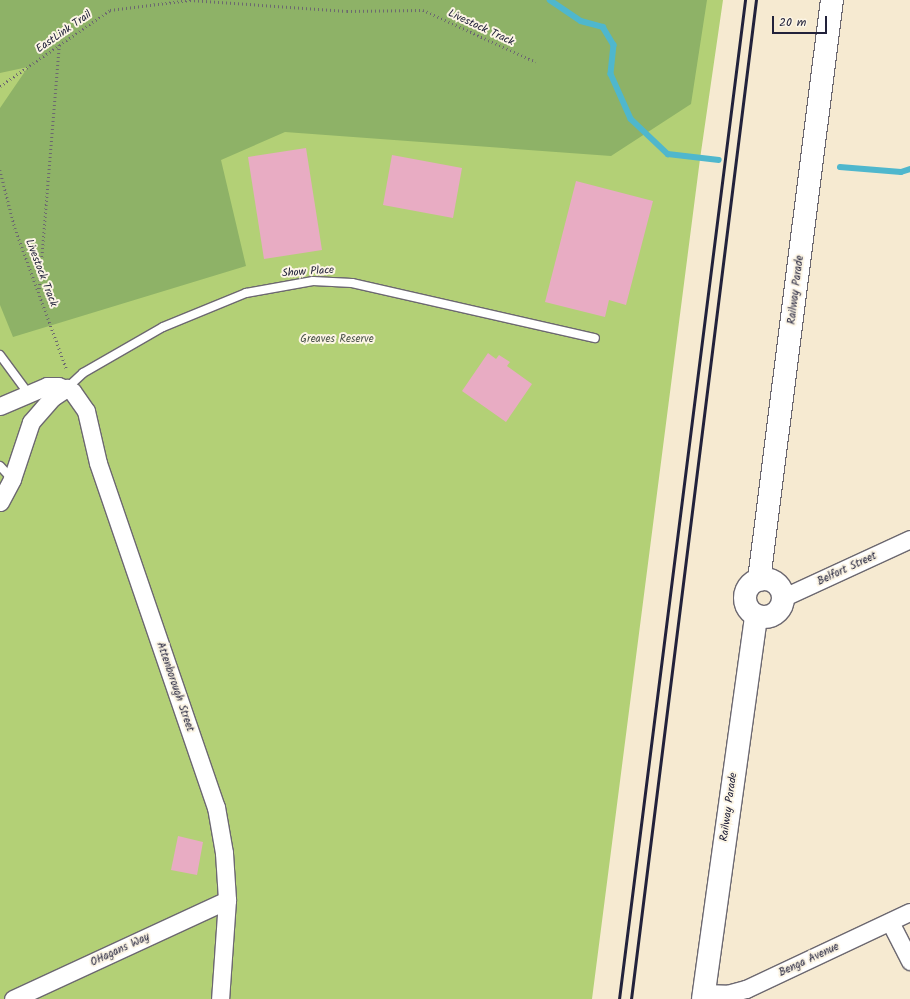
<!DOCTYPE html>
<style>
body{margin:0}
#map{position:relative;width:910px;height:999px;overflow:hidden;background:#f6ead1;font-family:Kalam,sans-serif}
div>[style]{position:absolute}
.green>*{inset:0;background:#b3d076}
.forest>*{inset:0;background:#8eb267}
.stream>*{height:5.5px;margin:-2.75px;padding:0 2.75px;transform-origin:2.75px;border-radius:2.75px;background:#4fb7cd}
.building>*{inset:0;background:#e8acc3}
.path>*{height:2.5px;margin-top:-1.25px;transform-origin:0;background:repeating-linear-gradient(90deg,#6c6870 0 1px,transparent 0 4px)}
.roads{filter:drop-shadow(1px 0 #6c6870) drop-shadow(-1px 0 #6c6870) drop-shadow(0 1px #6c6870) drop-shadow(0 -1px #6c6870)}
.service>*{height:8px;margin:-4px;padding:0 4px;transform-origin:4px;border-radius:4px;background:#fff}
.minor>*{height:17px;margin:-8.5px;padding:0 8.5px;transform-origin:8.5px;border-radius:8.5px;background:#fff}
.secondary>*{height:22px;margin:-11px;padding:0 11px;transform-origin:11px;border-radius:11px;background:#fff}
.secondary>.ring{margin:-11px;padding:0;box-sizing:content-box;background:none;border:22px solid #fff;border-radius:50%}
.rail>*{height:3px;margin:-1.5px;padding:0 1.5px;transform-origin:1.5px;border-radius:1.5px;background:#22223b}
span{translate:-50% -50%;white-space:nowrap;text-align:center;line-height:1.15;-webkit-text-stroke:4px #fcf5e5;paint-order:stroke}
.street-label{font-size:11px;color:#22223b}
.park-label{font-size:11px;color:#4e564d}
.scale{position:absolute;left:772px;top:16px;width:55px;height:18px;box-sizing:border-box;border:2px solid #22223b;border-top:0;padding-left:5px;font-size:12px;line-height:14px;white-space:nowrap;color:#22223b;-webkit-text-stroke:3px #fcf5e5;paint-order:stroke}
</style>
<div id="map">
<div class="green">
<i style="clip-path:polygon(0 0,723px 0,700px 159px,592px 999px,0 999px)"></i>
</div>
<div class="forest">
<i style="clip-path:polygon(0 0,707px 0,691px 104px,611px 156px,285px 132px,221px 160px,246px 266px,13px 337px,0 305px,0 108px,28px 67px,0 73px)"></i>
</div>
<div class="stream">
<i style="left:550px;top:0;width:37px;rotate:34deg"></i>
<i style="left:581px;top:21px;width:23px;rotate:15deg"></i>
<i style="left:603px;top:27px;width:21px;rotate:59deg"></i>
<i style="left:614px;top:45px;width:29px;rotate:96deg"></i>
<i style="left:611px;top:74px;width:49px;rotate:66deg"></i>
<i style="left:631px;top:119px;width:51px;rotate:43.4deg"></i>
<i style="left:668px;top:154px;width:51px;rotate:6.7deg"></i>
<i style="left:840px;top:167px;width:61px;rotate:4.7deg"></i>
<i style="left:901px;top:172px;width:9px;rotate:-18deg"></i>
</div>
<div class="building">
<i style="clip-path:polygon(306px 148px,322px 250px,264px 259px,248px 157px)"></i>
<i style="clip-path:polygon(392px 155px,462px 168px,453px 218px,383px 205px)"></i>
<i style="clip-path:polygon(576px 181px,653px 201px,626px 305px,609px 300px,605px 317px,545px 302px)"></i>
<i style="clip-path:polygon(488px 353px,496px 359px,499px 355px,510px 362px,507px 366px,532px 384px,506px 422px,462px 391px)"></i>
<i style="clip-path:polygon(178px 836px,203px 842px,197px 875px,171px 870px)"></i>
</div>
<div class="path">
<i style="left:190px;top:0;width:157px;rotate:4deg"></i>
<i style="left:347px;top:11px;width:76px;rotate:-0.8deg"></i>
<i style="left:423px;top:10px;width:124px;rotate:24.7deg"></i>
<i style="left:0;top:86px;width:134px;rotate:-34.6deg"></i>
<i style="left:110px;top:10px;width:81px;rotate:-7.1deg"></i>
<i style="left:0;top:170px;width:60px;rotate:75.5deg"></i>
<i style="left:15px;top:228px;width:151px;rotate:69.9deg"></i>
<i style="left:39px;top:289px;width:246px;rotate:-85.3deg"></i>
</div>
<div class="roads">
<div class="service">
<i style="left:0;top:355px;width:47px;rotate:53.6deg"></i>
<i style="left:67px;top:388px;width:22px;rotate:-43deg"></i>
<i style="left:83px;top:373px;width:92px;rotate:-29.9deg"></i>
<i style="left:163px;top:327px;width:90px;rotate:-22.3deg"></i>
<i style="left:246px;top:293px;width:68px;rotate:-10.2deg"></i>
<i style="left:313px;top:281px;width:39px;rotate:3deg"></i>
<i style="left:352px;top:283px;width:249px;rotate:12.8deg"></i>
<i style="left:0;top:466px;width:18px;rotate:47deg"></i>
</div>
<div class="minor">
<i style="left:0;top:406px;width:51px;rotate:-23.1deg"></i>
<i style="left:47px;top:386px;width:11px"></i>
<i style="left:58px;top:386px;width:15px;rotate:20deg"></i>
<i style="left:72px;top:391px;width:24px;rotate:55deg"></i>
<i style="left:86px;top:411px;width:53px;rotate:77deg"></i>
<i style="left:98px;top:463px;width:364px;rotate:71.1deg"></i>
<i style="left:216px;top:807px;width:47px;rotate:80.1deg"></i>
<i style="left:224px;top:853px;width:47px;rotate:86.3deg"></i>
<i style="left:227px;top:900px;width:99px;rotate:94deg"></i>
<i style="left:0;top:502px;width:26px;rotate:-62deg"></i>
<i style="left:12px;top:479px;width:60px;rotate:-71.6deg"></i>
<i style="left:31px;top:422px;width:33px;rotate:-49deg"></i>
<i style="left:53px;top:397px;width:17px;rotate:-33deg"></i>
<i style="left:782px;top:598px;width:141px;rotate:-24.7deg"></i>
<i style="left:890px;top:922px;width:44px;rotate:62.9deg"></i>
<i style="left:704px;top:993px;width:23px;rotate:2deg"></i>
<i style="left:727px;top:994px;width:20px;rotate:-15deg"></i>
<i style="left:746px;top:989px;width:181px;rotate:-25.2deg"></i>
<i style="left:13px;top:999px;width:236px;rotate:-24.8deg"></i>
</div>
<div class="secondary">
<i class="ring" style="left:745px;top:579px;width:16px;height:16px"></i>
<i style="left:759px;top:580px;width:585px;rotate:-82.83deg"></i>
<i style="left:703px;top:999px;width:387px;rotate:-82.1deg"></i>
</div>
</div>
<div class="rail">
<i style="left:619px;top:999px;width:1007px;rotate:-82.81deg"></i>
<i style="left:631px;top:999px;width:1007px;rotate:-82.87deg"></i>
</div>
<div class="street-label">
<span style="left:481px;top:28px;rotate:25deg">Livestock Track</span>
<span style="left:64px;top:32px;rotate:-35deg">EastLink Trail</span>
<span style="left:308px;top:272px;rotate:-4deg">Show Place</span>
<span style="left:41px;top:273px;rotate:69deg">Livestock Track</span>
<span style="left:796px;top:290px;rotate:-83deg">Railway Parade</span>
<span style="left:847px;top:569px;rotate:-25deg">Belfort Street</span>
<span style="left:175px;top:687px;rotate:71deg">Attenborough Street</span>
<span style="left:729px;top:807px;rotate:-82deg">Railway Parade</span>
<span style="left:120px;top:950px;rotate:-25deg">OHagans Way</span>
<span style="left:809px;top:960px;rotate:-25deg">Benga Avenue</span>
</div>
<div class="park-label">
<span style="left:337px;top:339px">Greaves Reserve</span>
</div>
<div class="scale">20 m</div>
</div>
